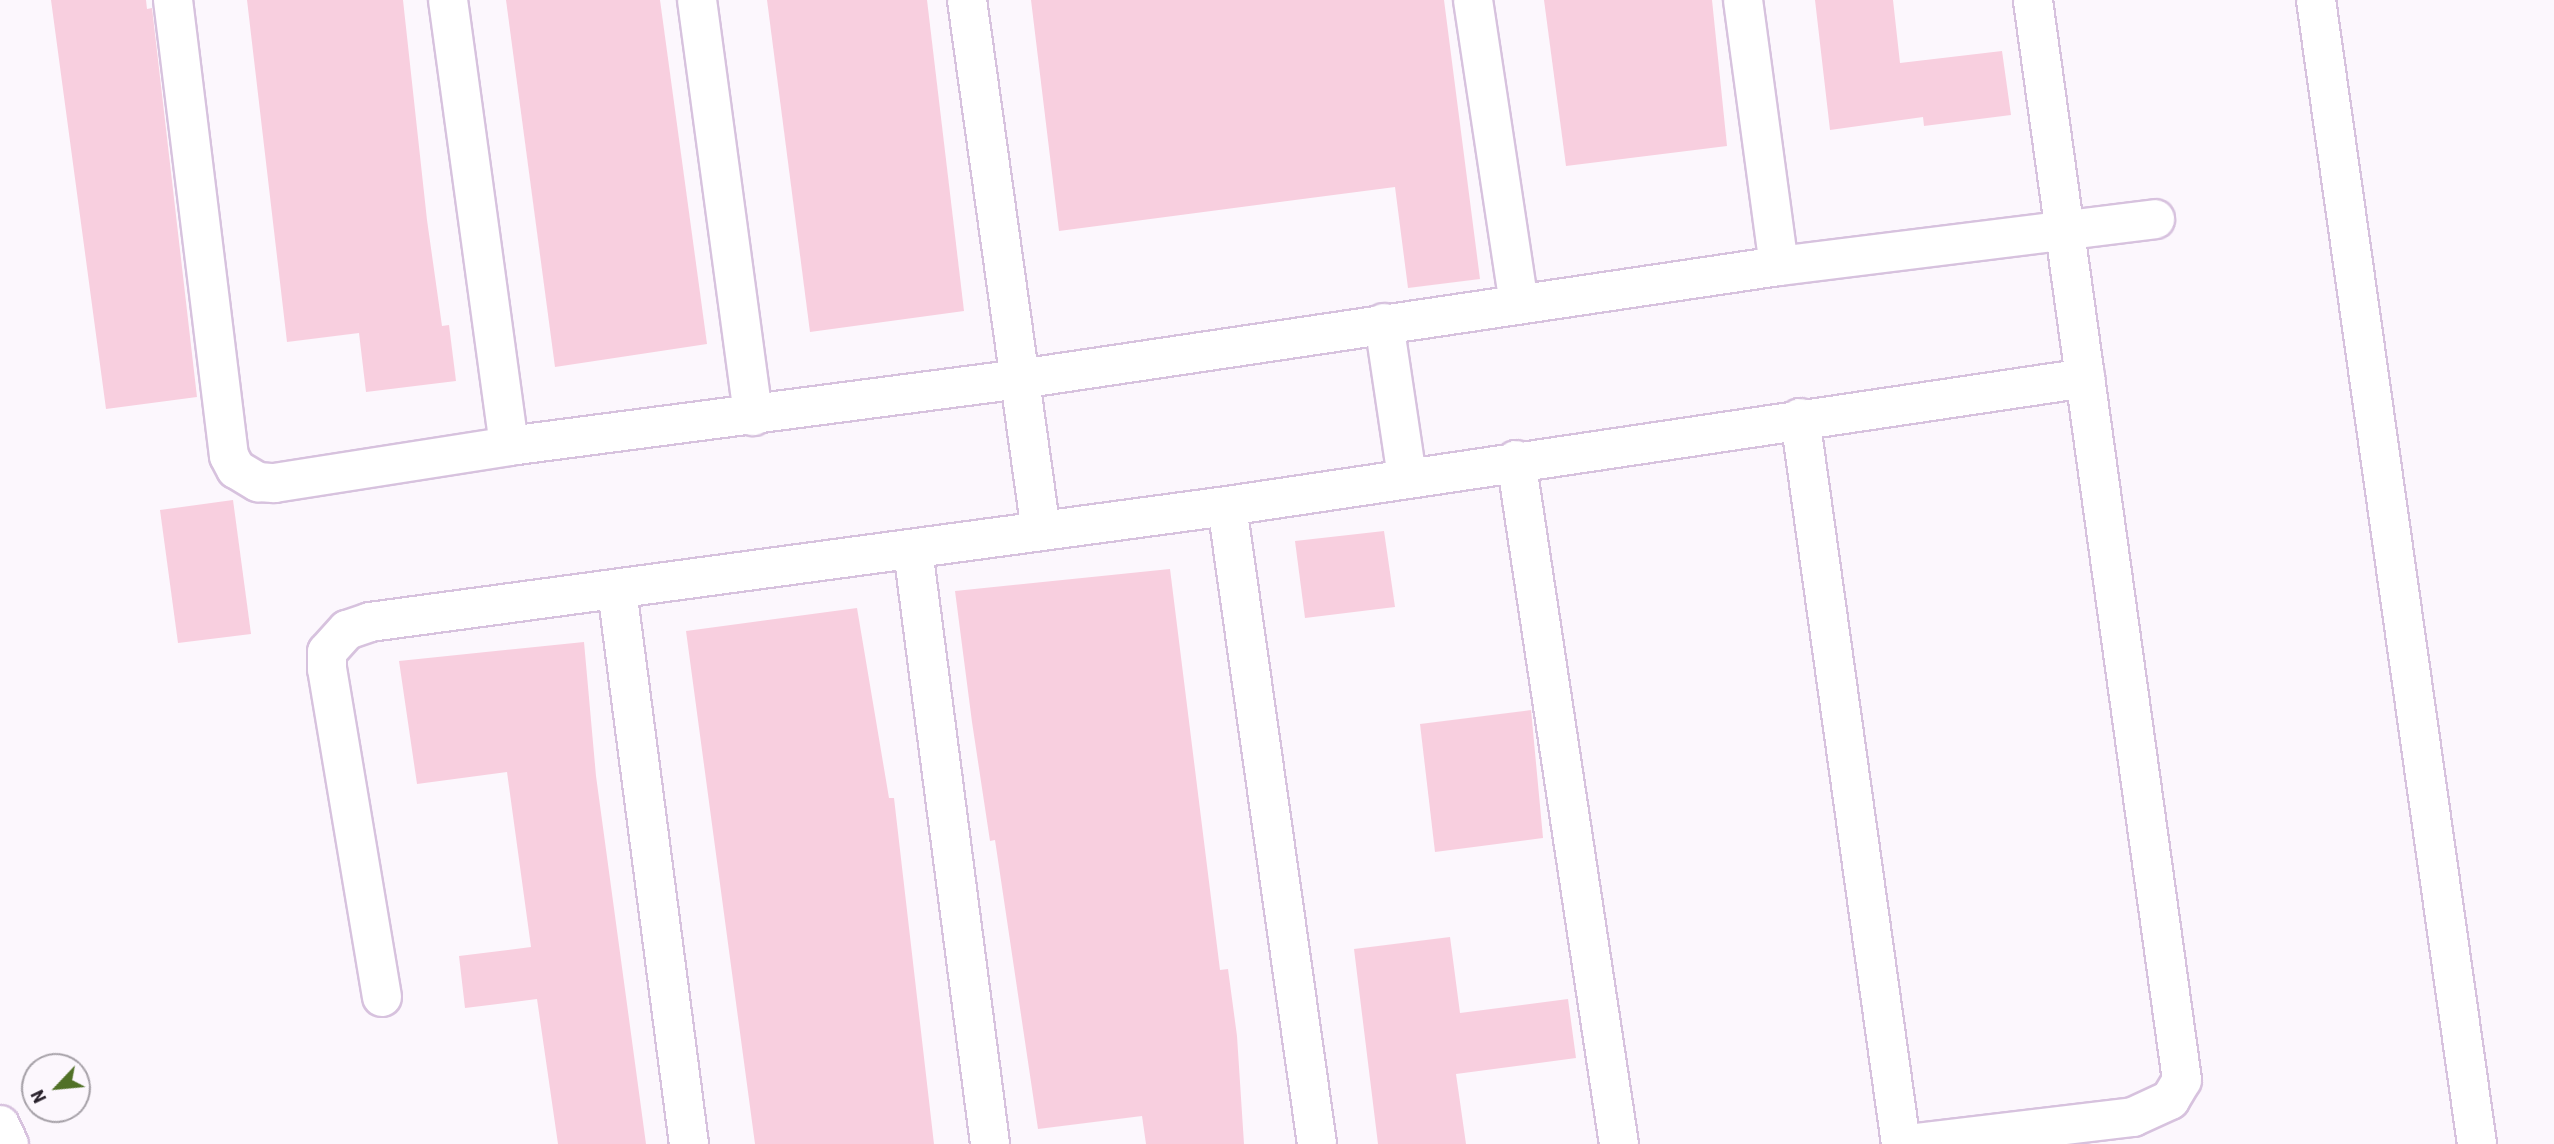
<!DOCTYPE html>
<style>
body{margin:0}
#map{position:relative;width:2554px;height:1144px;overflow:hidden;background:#fcf7fd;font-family:"Roboto Condensed",sans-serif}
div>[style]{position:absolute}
.building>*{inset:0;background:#f8cfdf}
.roads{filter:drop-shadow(2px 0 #d7c2de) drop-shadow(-2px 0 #d7c2de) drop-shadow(0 2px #d7c2de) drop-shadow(0 -2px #d7c2de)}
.minor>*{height:38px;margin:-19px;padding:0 19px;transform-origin:19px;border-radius:19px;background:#fff}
span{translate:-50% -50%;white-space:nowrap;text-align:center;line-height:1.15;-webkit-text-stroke:5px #fcf7fd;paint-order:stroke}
.north{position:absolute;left:21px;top:1053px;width:70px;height:70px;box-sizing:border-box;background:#fcf7fd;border:2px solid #a6a1a8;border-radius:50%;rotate:244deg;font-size:19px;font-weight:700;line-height:28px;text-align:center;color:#261f29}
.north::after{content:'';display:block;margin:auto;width:24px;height:32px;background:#517127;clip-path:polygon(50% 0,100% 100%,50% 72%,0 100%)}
</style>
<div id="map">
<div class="building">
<i style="clip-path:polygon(51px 0,146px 0,147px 9px,152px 8px,197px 397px,106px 409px)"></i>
<i style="clip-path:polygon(247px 0,403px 0,427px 220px,442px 326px,449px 325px,456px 381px,366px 392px,359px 333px,287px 342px)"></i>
<i style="clip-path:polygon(506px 0,660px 0,707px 344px,555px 367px)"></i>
<i style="clip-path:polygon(767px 0,927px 0,964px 311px,810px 332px)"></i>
<i style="clip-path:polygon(1031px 0,1444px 0,1480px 279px,1408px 288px,1395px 187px,1059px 231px)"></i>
<i style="clip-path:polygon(1544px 0,1712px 0,1727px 146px,1566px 166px)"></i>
<i style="clip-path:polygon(1815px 0,1893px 0,1900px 63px,2002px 51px,2011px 115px,1924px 126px,1923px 117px,1830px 130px)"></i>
<i style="clip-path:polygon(233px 500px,251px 634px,178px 643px,160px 510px)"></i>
<i style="clip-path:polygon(1384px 531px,1395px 607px,1305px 618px,1295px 541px)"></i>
<i style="clip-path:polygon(1170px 569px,1220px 970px,1228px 969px,1237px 1036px,1244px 1144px,1146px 1144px,1142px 1116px,1038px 1129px,995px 840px,990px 841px,972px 722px,955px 591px)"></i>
<i style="clip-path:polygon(857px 608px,889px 798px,894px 798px,934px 1144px,755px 1144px,686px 631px)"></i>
<i style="clip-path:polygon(584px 642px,596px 776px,646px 1144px,558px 1144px,537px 999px,465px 1008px,459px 956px,531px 947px,507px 772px,417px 784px,399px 661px)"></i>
<i style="clip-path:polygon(1531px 710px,1543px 838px,1435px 852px,1420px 724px)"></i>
<i style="clip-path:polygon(1450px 937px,1460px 1013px,1568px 999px,1576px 1058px,1456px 1074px,1466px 1144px,1378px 1144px,1354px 949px)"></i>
</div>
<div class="roads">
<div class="minor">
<i style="left:173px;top:0;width:459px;rotate:83deg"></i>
<i style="left:229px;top:456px;width:15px;rotate:62deg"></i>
<i style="left:236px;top:469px;width:26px;rotate:31deg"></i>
<i style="left:258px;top:482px;width:16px;rotate:4deg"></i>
<i style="left:274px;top:483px;width:238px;rotate:-8.9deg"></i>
<i style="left:509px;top:446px;width:515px;rotate:-7.47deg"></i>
<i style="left:1020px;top:379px;width:767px;rotate:-8.47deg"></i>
<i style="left:1779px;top:266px;width:379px;rotate:-7.1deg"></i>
<i style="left:448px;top:0;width:450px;rotate:82.2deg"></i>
<i style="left:697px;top:0;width:420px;rotate:82.3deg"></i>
<i style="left:967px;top:0;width:536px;rotate:82.07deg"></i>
<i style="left:1473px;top:0;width:306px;rotate:81.4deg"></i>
<i style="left:1743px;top:0;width:268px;rotate:82.3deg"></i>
<i style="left:2316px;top:0;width:1155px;rotate:81.99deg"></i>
<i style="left:1384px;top:323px;width:155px;rotate:81.5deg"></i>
<i style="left:1800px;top:418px;width:733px;rotate:82.08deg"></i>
<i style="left:1516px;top:460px;width:692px;rotate:81.44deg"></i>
<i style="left:913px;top:550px;width:599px;rotate:82.61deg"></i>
<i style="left:617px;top:590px;width:559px;rotate:82.6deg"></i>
<i style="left:382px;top:997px;width:333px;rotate:-99.5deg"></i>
<i style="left:327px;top:669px;width:17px;rotate:-90deg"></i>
<i style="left:327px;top:652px;width:30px;rotate:-48deg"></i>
<i style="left:347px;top:630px;width:24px;rotate:-19deg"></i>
<i style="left:370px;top:622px;width:865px;rotate:-7.71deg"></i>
<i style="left:0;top:1125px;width:21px;rotate:65deg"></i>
<i style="left:1317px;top:1144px;width:644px;rotate:-98.03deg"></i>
<i style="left:1227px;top:506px;width:868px;rotate:-8.48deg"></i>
<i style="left:1907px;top:1144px;width:228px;rotate:-6.8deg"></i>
<i style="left:2133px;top:1117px;width:41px;rotate:-24.7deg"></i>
<i style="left:2170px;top:1100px;width:23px;rotate:-59deg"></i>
<i style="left:2182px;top:1080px;width:1090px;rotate:-97.86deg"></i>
</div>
</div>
<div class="north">N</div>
</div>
